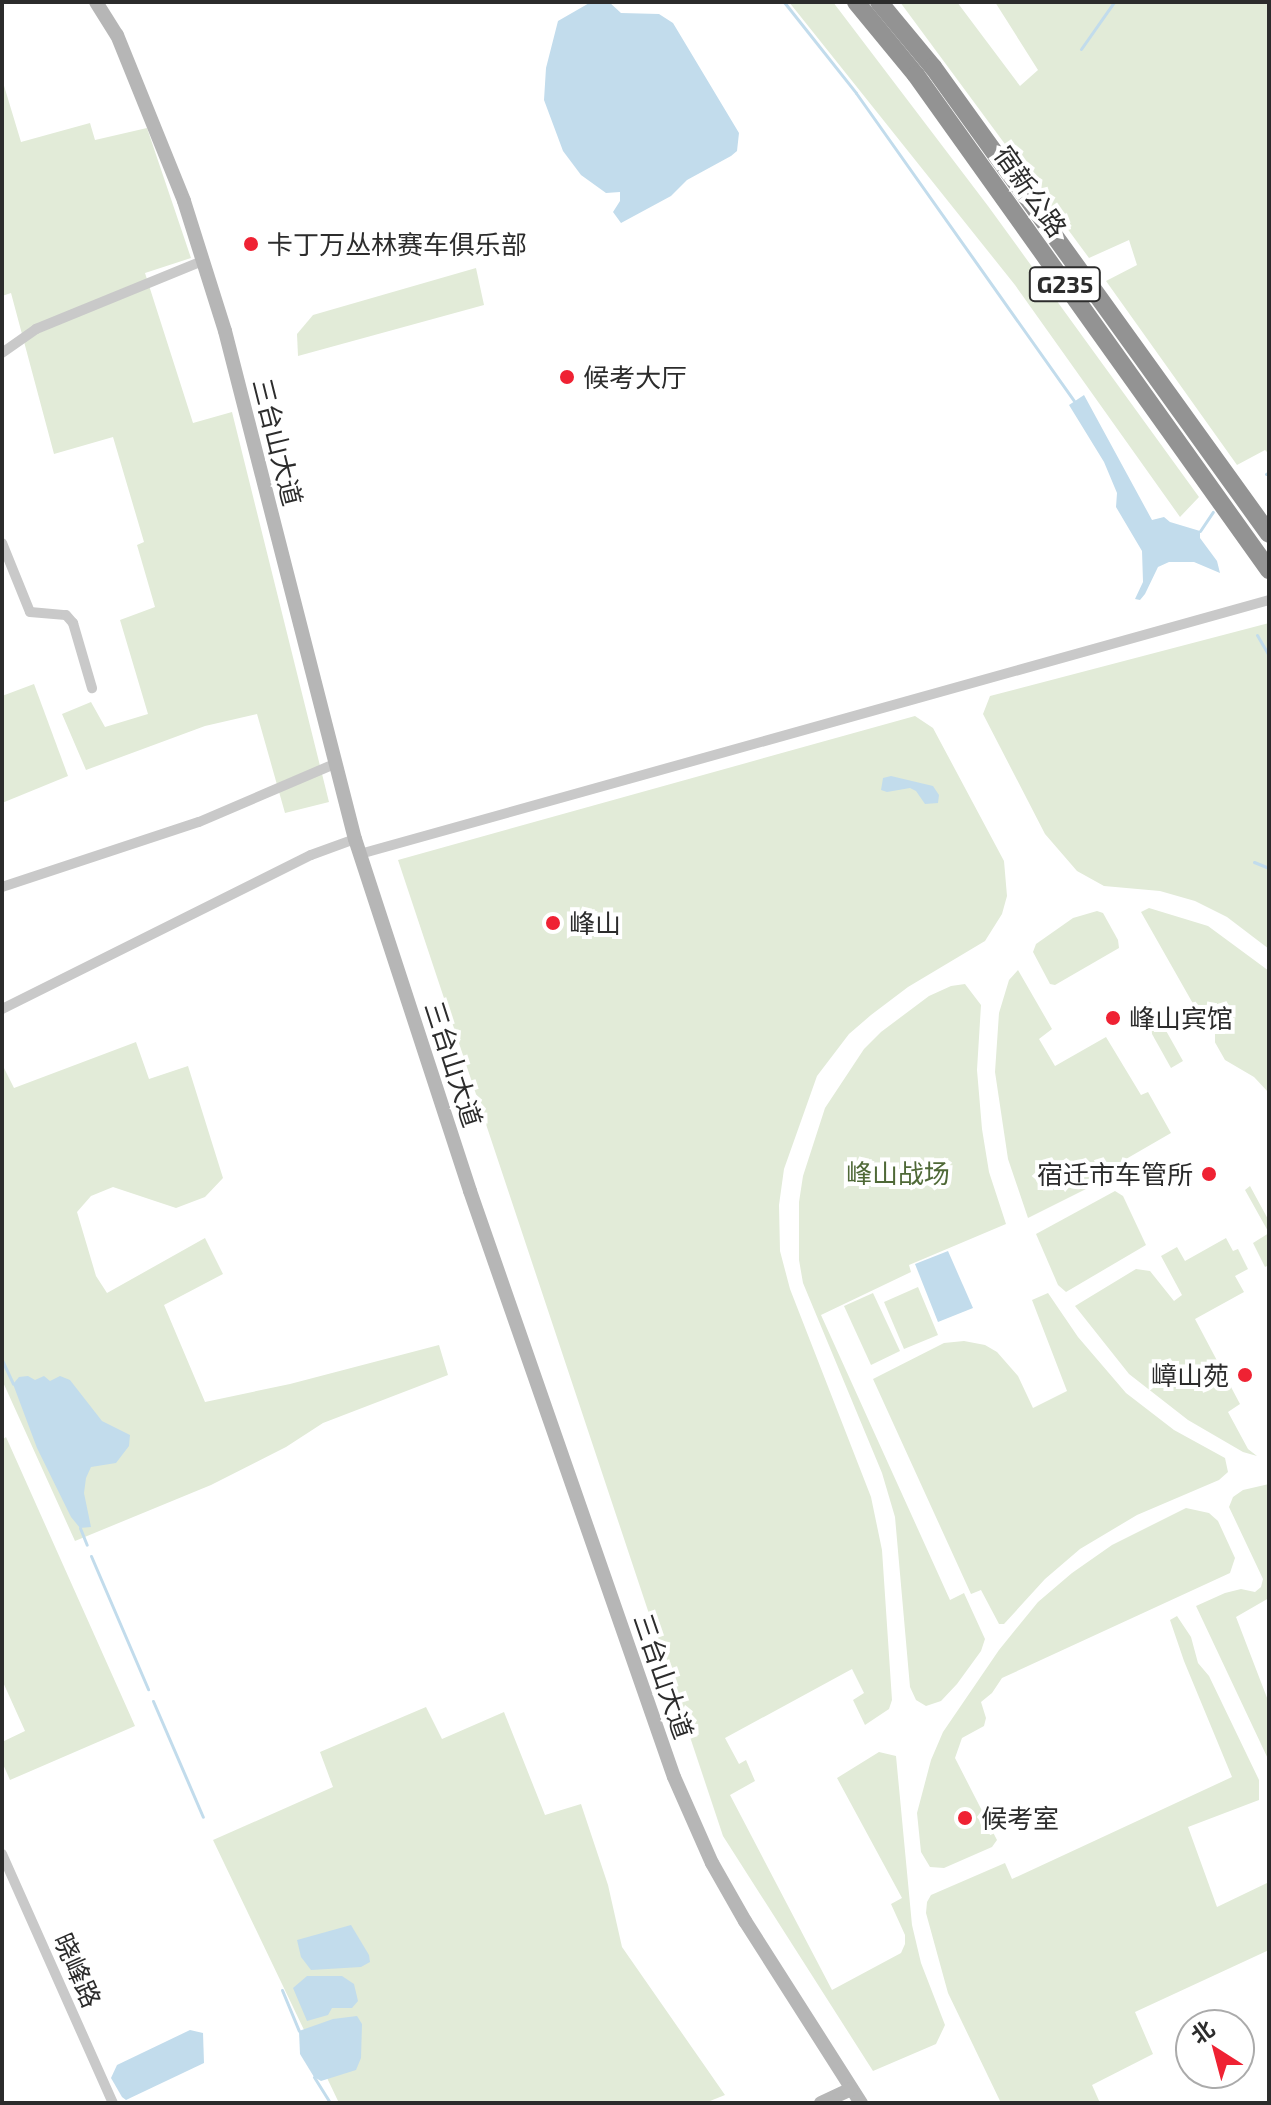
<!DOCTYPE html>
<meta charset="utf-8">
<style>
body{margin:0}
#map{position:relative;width:1271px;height:2105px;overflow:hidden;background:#fff;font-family:"Exo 2","Noto Sans SC",sans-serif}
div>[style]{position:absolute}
.green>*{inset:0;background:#e2ebd8}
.water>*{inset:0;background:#c2dcec}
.stream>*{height:3px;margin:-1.5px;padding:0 1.5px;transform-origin:1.5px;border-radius:1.5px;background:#c2dcec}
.street>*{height:10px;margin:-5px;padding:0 5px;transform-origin:5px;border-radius:5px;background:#c9c9c9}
.secondary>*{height:14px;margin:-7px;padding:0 7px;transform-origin:7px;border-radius:7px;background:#b6b6b6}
.highway>*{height:18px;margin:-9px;padding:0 9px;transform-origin:9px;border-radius:9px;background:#939393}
.dots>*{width:22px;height:22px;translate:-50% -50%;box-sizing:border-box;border:4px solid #fff;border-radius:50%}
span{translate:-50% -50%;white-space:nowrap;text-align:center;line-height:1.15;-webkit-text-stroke:8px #fff;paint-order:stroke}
.shield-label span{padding:2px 6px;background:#fff;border:2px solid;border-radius:6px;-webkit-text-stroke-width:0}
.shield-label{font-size:24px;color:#2c2c2c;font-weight:700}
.street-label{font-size:26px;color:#2c2c2c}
.poi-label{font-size:26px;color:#2c2c2c}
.left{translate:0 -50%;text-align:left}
.right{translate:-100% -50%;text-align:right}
.park-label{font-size:26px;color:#4f6937}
.frame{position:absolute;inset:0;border:4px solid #2c2c2c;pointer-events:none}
.north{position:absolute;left:1175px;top:2009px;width:80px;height:80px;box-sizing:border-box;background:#fff;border:2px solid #ababab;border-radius:50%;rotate:324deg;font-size:22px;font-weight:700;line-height:32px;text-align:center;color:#2c2c2c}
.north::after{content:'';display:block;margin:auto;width:28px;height:36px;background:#ef2233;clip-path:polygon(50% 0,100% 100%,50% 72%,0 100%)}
</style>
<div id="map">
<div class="green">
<i style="clip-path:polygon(789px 2px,833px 2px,988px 206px,1199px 497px,1180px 517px,1015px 285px)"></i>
<i style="clip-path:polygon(900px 2px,957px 2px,1020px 86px,1038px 70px,995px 2px,1269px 2px,1269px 454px,1265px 450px,1237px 465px,1106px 281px,1137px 265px,1129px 240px,1089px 258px)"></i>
<i style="clip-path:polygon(2px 79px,21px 142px,90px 123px,95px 140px,147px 128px,191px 258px,145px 273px,193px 423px,232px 412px,329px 802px,285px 813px,257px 714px,205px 726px,86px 770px,62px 714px,91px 702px,105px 727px,148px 714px,120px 620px,155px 607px,137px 545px,144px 542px,113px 437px,54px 454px,11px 293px,2px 296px)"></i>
<i style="clip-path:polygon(476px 268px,484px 305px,298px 356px,297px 334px,313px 315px)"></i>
<i style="clip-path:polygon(1269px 623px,1269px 949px,1227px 917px,1195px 901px,1160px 891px,1104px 886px,1077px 871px,1045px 834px,983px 714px,990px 696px)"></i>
<i style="clip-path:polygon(34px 684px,68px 776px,2px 803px,2px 696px)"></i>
<i style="clip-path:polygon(915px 716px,933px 728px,1004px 861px,1007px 896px,1002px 914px,985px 941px,908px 987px,871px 1015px,849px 1034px,817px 1076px,784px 1169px,779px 1205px,780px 1251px,790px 1289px,871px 1497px,882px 1550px,892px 1700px,889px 1709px,865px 1725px,853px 1700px,864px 1693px,852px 1669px,725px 1738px,739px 1764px,746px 1760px,755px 1781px,730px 1795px,832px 1990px,901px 1953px,905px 1944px,905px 1935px,891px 1904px,902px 1898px,837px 1778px,879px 1752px,896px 1756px,912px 1925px,921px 1963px,945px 2025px,936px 2044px,873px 2071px,723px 1836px,398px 860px)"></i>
<i style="clip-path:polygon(1149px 908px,1208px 926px,1269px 971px,1269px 1093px,1254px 1077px,1225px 1060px,1141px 912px)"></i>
<i style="clip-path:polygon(1097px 911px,1103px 913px,1118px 940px,1119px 948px,1055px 985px,1050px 984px,1033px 952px,1036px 944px,1073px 918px)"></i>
<i style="clip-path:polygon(1018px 970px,1052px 1029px,1039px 1039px,1055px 1066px,1106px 1037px,1141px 1095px,1148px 1092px,1171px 1133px,1126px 1159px,1130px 1167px,1028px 1218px,1008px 1159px,995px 1072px,999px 1013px,1009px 980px)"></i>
<i style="clip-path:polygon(965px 984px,981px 1005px,977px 1070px,982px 1129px,989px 1172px,1006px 1224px,909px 1265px,911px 1272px,821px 1315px,950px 1600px,964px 1593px,985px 1639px,981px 1651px,957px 1684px,941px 1701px,926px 1706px,916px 1700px,910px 1687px,895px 1517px,882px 1473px,803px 1283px,799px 1260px,799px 1202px,803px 1176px,825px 1108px,864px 1049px,881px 1032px,929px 996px,951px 986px)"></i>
<i style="clip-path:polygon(1150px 1002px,1183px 1061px,1171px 1068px,1138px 1009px)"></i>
<i style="clip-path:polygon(136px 1042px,149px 1079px,188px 1066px,223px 1178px,205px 1197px,176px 1208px,113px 1187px,91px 1196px,77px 1212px,96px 1276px,107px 1293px,205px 1238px,223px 1274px,164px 1305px,205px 1402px,290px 1384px,439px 1345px,448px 1375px,323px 1423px,286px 1447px,211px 1485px,75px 1541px,2px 1380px,2px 1064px,14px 1088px)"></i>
<i style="clip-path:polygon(1250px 1186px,1269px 1221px,1269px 1265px,1265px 1267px,1253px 1243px,1269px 1233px,1245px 1190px)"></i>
<i style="clip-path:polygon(1115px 1191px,1123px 1196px,1146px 1245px,1066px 1292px,1058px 1285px,1036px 1234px)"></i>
<i style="clip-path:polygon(1226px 1238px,1233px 1251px,1238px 1249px,1248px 1269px,1235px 1276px,1244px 1292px,1195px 1319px,1240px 1404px,1228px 1412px,1248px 1449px,1257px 1456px,1243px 1452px,1188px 1420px,1129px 1374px,1075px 1306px,1136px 1269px,1150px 1271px,1174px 1301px,1182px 1295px,1161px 1256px,1177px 1247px,1185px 1261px)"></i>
<i style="clip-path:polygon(918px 1287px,938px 1335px,904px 1349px,884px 1302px)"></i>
<i style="clip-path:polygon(873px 1293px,900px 1351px,871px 1365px,844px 1306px)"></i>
<i style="clip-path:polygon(1048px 1293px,1078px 1337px,1126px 1393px,1174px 1430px,1225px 1458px,1228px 1472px,1219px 1480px,1137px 1515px,1080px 1549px,1045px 1579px,1004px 1624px,999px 1624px,981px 1590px,971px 1594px,873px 1379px,944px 1343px,964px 1341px,985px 1345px,997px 1352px,1018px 1376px,1033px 1408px,1067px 1391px,1032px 1300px)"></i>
<i style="clip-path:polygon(6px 1437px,135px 1726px,10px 1780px,2px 1762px,2px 1742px,25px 1731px,2px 1680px,2px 1440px)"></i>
<i style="clip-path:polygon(1269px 1484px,1269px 1598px,1236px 1617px,1269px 1703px,1269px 1761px,1196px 1606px,1225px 1593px,1241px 1589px,1255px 1592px,1261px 1587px,1263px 1579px,1229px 1507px,1233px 1497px,1243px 1490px)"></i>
<i style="clip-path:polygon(1186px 1508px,1209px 1513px,1218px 1521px,1235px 1558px,1230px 1573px,1002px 1678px,992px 1693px,981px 1702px,986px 1718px,984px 1726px,962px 1738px,955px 1758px,997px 1840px,992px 1847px,944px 1868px,930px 1867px,921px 1852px,917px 1813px,931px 1760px,943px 1732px,999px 1650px,1038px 1602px,1072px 1573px,1112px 1545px)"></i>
<i style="clip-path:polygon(1177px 1616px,1191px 1637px,1198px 1663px,1209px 1676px,1259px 1780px,1259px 1800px,1188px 1827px,1217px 1907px,1267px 1883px,1269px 1950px,1135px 2012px,1153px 2054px,1092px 2085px,1100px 2103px,1001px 2103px,948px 1993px,926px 1913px,927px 1902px,931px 1895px,1005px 1863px,1012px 1879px,1232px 1777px,1184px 1661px,1170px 1620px)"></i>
<i style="clip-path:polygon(426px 1707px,442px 1739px,504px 1712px,545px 1815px,581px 1804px,608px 1885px,622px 1947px,725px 2095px,705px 2103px,339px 2103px,213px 1840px,333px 1787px,320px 1752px)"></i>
</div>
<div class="water">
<i style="clip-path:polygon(591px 2px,609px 2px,621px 13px,659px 14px,673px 23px,739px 133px,737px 151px,731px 156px,687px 180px,671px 196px,621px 223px,613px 212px,620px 201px,620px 192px,606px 193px,581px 175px,563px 151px,544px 100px,546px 68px,558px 21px)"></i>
<i style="clip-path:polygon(1084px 395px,1152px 520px,1164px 517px,1170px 522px,1200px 531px,1200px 538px,1217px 561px,1220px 573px,1194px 562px,1169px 562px,1158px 567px,1145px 594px,1140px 600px,1135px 599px,1143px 582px,1142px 551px,1116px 507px,1117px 493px,1104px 462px,1069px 405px)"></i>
<i style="clip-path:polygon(891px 776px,933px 786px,939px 795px,938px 803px,925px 804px,916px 791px,910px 788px,887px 792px,881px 790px,883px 778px)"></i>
<i style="clip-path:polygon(948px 1251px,973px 1308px,938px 1322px,915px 1264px)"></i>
<i style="clip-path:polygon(28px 1376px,35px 1380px,44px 1376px,50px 1381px,60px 1376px,70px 1380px,102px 1421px,130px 1435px,129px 1446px,116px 1463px,91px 1467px,86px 1478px,84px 1493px,91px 1527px,80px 1528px,71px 1517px,37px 1448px,13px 1384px,19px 1377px)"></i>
<i style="clip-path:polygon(351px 1925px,369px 1955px,370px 1962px,361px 1967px,311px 1970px,301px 1957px,297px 1940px)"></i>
<i style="clip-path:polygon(307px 1976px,342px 1976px,354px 1984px,358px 2001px,352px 2008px,332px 2008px,328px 2015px,307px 2021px,293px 1988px)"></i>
<i style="clip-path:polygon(357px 2016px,362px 2024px,361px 2058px,356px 2070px,321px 2081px,314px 2077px,300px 2054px,299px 2031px,333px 2019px)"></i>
<i style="clip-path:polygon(190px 2030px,203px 2033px,204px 2063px,126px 2100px,122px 2097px,111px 2078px,117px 2065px)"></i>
</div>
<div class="stream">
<i style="left:784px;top:2px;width:116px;rotate:51.6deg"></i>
<i style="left:856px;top:93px;width:377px;rotate:54.7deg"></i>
<i style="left:1081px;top:49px;width:57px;rotate:-54.9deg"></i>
<i style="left:1266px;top:474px;width:4px;rotate:-34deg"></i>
<i style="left:1200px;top:531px;width:23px;rotate:-56deg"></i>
<i style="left:1257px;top:635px;width:24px;rotate:60deg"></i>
<i style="left:1254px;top:862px;width:16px;rotate:22deg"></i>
<i style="left:2px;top:1360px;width:26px;rotate:65deg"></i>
<i style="left:80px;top:1528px;width:18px;rotate:68deg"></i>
<i style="left:91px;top:1556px;width:145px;rotate:66.8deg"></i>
<i style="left:153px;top:1701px;width:126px;rotate:66.7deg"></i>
<i style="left:282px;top:1990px;width:44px;rotate:67.5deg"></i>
<i style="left:314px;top:2077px;width:31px;rotate:58deg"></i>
</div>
<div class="street">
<i style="left:2px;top:353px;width:42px;rotate:-35.2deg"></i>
<i style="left:36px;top:329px;width:180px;rotate:-22.2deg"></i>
<i style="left:2px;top:543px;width:74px;rotate:67.9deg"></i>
<i style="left:30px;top:612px;width:36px;rotate:5deg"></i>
<i style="left:66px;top:615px;width:11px;rotate:49deg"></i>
<i style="left:73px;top:623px;width:68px;rotate:73.7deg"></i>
<i style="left:360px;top:854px;width:944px;rotate:-15.61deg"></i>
<i style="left:2px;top:887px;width:207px;rotate:-18.3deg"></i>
<i style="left:199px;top:822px;width:147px;rotate:-23.2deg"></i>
<i style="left:2px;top:1009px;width:345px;rotate:-26.5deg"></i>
<i style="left:311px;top:855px;width:47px;rotate:-20deg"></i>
<i style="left:2px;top:1854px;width:273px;rotate:66deg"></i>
</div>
<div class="secondary">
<i style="left:96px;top:2px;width:39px;rotate:58deg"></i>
<i style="left:117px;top:35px;width:179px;rotate:68deg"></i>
<i style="left:184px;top:201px;width:136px;rotate:72.5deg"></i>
<i style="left:225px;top:331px;width:524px;rotate:75.65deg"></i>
<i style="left:355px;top:839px;width:370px;rotate:71.9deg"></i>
<i style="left:470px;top:1191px;width:620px;rotate:70.81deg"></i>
<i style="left:674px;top:1777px;width:94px;rotate:66.2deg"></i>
<i style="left:712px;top:1863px;width:67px;rotate:60.4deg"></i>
<i style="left:745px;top:1921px;width:216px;rotate:57.5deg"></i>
<i style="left:821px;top:2103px;width:33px;rotate:-25deg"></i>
</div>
<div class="highway">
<i style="left:856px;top:2px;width:94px;rotate:50.6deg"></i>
<i style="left:916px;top:75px;width:608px;rotate:54.51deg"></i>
<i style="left:879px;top:2px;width:85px;rotate:50.3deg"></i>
<i style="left:933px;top:67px;width:575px;rotate:54.27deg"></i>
</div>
<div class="dots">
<i style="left:251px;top:244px;background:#ef2233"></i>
<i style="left:567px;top:377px;background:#ef2233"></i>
<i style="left:553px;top:923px;background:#ef2233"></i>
<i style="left:1113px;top:1018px;background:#ef2233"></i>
<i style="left:1209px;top:1174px;background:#ef2233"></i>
<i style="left:1245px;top:1375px;background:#ef2233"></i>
<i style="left:965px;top:1818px;background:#ef2233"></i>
</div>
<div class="shield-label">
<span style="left:1065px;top:284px">G235</span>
</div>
<div class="street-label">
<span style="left:1031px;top:191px;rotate:55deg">宿新公路</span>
<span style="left:278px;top:442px;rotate:76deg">三台山大道</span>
<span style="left:454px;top:1064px;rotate:72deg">三台山大道</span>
<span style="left:664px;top:1676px;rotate:71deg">三台山大道</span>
<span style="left:78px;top:1970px;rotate:66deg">晓峰路</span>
</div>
<div class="poi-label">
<span class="left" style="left:267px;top:244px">卡丁万丛林赛车俱乐部</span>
<span class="left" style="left:583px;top:377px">候考大厅</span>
<span class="left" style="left:569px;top:923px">峰山</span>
<span class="left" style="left:1129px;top:1018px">峰山宾馆</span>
<span class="right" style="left:1193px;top:1174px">宿迁市车管所</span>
<span class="right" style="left:1229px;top:1375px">嶂山苑</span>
<span class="left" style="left:981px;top:1818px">候考室</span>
</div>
<div class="park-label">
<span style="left:898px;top:1173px">峰山战场</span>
</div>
<div class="frame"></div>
<div class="north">北</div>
</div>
